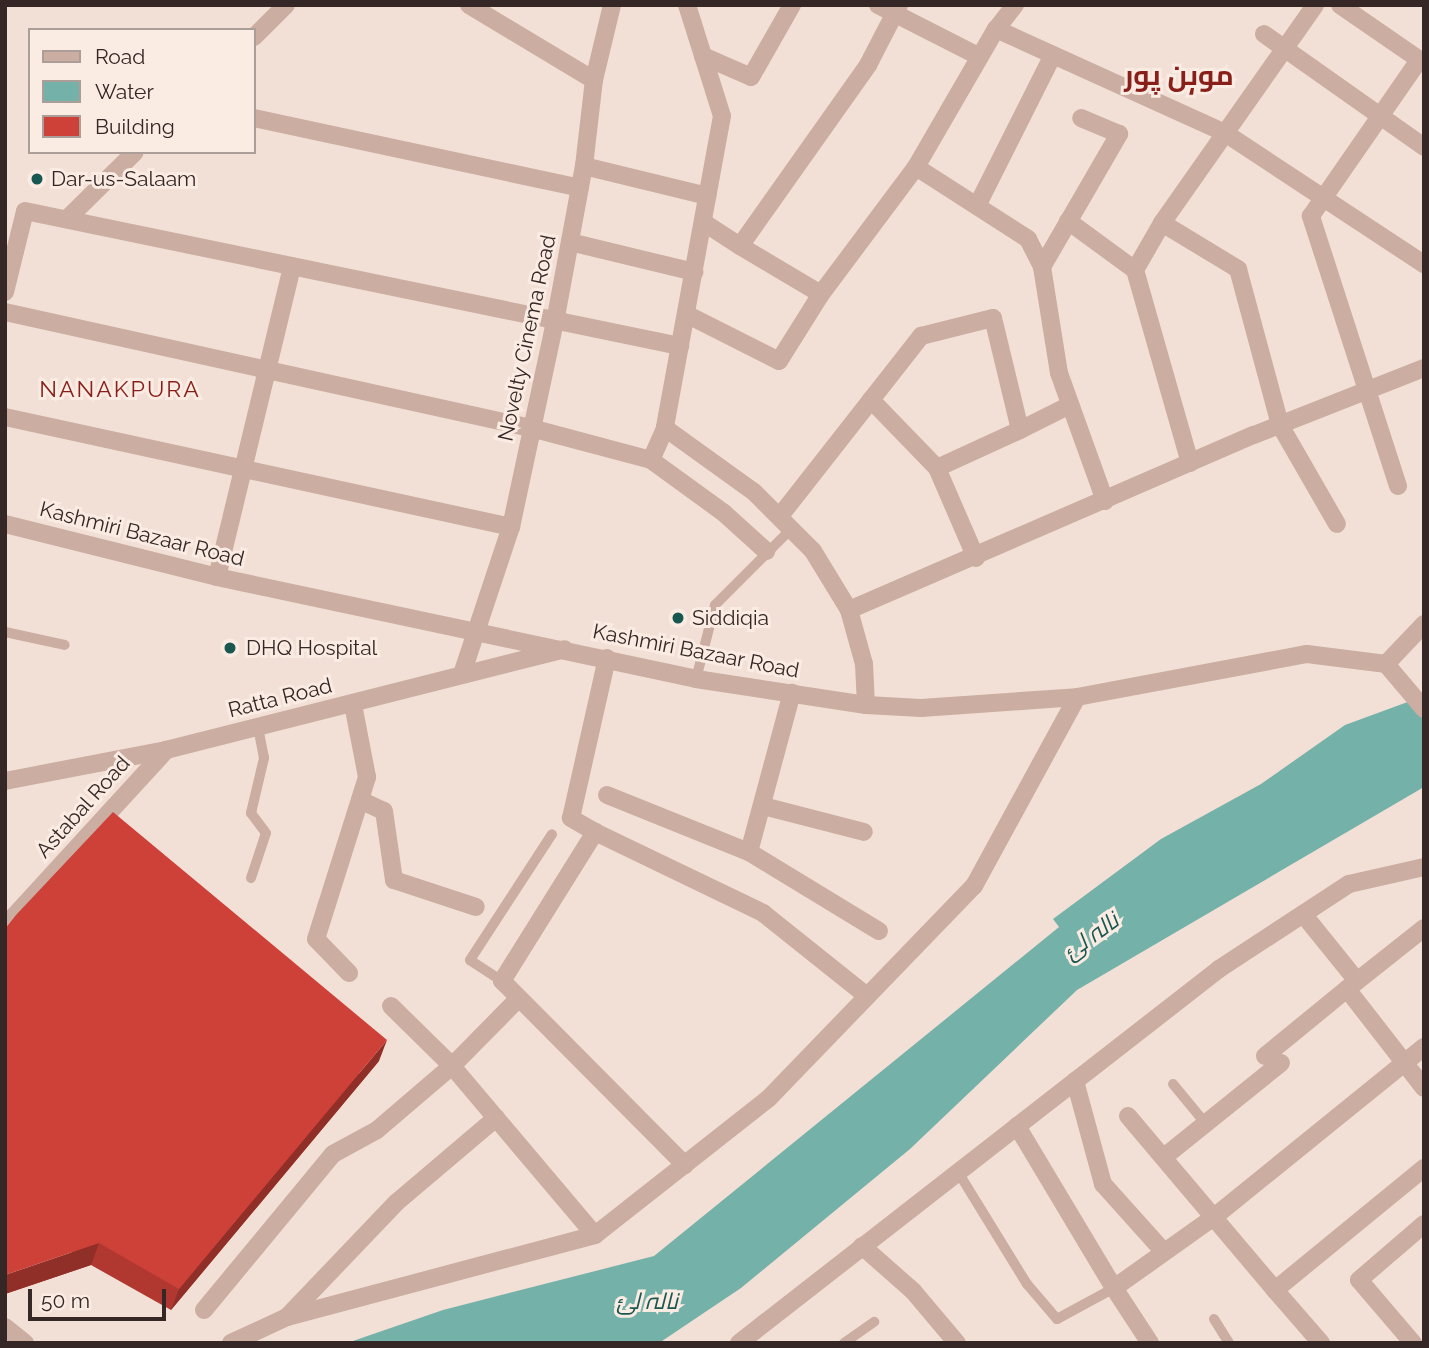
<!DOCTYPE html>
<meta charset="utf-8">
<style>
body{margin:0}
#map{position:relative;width:1429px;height:1348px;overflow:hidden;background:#f2e0d6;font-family:Raleway,Cairo,sans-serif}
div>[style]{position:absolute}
.water>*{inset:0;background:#74b1a8}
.service>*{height:10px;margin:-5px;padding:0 5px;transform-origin:5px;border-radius:5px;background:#cbada2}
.minor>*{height:18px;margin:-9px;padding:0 9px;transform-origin:9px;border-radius:9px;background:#cbada2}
.tertiary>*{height:18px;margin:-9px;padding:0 9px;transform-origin:9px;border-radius:9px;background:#cbada2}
.wall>*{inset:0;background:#b13831}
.shaded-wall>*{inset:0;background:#902e28}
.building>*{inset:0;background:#ce4139}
.dots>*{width:19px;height:19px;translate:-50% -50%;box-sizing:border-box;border:4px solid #faebe3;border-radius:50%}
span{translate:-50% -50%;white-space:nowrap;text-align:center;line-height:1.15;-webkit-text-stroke:6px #faebe3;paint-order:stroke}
.poi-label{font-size:21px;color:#352725}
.left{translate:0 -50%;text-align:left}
.street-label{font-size:21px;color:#352725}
.neighbourhood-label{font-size:23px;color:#881f19;letter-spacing:2px}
.water-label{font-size:23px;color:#185851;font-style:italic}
.district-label{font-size:28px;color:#881f19;font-weight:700}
.frame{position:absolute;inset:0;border:7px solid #352725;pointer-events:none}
.legend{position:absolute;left:28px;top:28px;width:228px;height:126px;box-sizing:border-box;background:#faebe3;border:2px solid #ab9d97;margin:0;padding:9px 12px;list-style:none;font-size:21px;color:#352725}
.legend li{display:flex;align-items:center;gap:14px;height:35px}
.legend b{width:35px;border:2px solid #ab9d97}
.scale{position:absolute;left:28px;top:1289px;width:138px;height:32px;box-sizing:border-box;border:4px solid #352725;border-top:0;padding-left:9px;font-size:21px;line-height:24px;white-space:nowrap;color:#352725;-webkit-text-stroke:5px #faebe3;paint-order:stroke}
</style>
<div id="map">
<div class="water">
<i style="clip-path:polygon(1424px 696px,1424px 787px,1077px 990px,910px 1149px,741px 1288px,662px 1341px,347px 1343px,443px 1310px,654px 1256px,1059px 927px,1053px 919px,1161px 839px,1261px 784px,1345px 725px)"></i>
</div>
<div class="service">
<i style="left:5px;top:632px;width:61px;rotate:12.2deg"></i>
<i style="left:696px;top:679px;width:76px;rotate:-75.6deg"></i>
<i style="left:715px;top:605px;width:109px;rotate:-45deg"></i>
<i style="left:251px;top:878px;width:47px;rotate:-71.6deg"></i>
<i style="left:266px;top:833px;width:25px;rotate:-127deg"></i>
<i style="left:251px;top:813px;width:57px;rotate:-76.7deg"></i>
<i style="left:264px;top:758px;width:32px;rotate:-101deg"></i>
<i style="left:502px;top:981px;width:38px;rotate:-147deg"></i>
<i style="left:470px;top:960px;width:150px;rotate:-56.9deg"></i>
<i style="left:1173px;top:1084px;width:52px;rotate:50.5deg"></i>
<i style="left:958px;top:1172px;width:132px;rotate:58.4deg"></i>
<i style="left:1027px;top:1284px;width:46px;rotate:49.4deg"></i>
<i style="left:1057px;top:1319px;width:65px;rotate:-28.5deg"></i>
<i style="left:1214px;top:1319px;width:28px;rotate:58deg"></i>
<i style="left:844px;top:1343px;width:37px;rotate:-35deg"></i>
</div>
<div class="minor">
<i style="left:469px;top:5px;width:146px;rotate:31deg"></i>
<i style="left:687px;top:5px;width:116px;rotate:72.5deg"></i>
<i style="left:722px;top:116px;width:317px;rotate:100.4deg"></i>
<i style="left:665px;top:428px;width:110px;rotate:35.7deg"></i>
<i style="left:754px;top:492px;width:83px;rotate:45deg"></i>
<i style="left:813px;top:551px;width:69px;rotate:58.6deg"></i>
<i style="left:849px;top:610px;width:56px;rotate:74.5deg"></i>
<i style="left:864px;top:664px;width:41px;rotate:87.2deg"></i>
<i style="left:878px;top:5px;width:114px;rotate:27deg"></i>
<i style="left:1015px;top:5px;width:31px;rotate:128deg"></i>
<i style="left:996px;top:29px;width:252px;rotate:24.4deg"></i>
<i style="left:1225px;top:133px;width:238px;rotate:33.4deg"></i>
<i style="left:1340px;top:5px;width:102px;rotate:34.6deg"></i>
<i style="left:1264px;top:34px;width:196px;rotate:35.2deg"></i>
<i style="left:254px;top:37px;width:45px;rotate:-45deg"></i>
<i style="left:703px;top:56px;width:52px;rotate:23.6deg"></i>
<i style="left:751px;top:77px;width:83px;rotate:-60.3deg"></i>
<i style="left:254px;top:118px;width:333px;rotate:12.1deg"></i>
<i style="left:584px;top:166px;width:127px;rotate:13.7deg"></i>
<i style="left:916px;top:167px;width:133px;rotate:32.7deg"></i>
<i style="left:1028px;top:239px;width:31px;rotate:63deg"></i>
<i style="left:1042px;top:267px;width:154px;rotate:-59.9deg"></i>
<i style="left:1119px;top:134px;width:41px;rotate:-157.2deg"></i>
<i style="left:977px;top:206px;width:169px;rotate:-63.3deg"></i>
<i style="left:67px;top:219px;width:95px;rotate:-44.6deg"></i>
<i style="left:1068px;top:221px;width:83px;rotate:36.2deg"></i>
<i style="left:703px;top:222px;width:44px;rotate:33deg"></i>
<i style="left:740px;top:246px;width:222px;rotate:-54.7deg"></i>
<i style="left:868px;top:65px;width:68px;rotate:-62.7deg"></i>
<i style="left:1162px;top:223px;width:266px;rotate:-54.9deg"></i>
<i style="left:570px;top:242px;width:128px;rotate:13.6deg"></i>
<i style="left:740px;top:246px;width:94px;rotate:30.7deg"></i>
<i style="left:821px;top:294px;width:159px;rotate:-53.2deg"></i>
<i style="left:916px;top:167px;width:160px;rotate:-59.9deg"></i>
<i style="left:1042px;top:267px;width:107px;rotate:80.9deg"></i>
<i style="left:1059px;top:373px;width:136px;rotate:70.2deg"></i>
<i style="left:5px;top:292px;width:83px;rotate:-76.1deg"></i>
<i style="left:25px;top:211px;width:669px;rotate:11.65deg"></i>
<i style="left:5px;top:312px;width:539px;rotate:12.44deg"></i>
<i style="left:531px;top:428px;width:124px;rotate:14.9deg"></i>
<i style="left:651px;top:460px;width:35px;rotate:-66deg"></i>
<i style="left:686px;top:314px;width:104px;rotate:26.8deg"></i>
<i style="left:779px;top:361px;width:79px;rotate:-57.9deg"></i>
<i style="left:5px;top:417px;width:518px;rotate:12.26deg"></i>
<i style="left:1020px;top:430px;width:56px;rotate:-26.6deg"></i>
<i style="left:651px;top:460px;width:90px;rotate:36deg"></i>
<i style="left:724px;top:513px;width:57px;rotate:42.1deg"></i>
<i style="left:1190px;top:463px;width:201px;rotate:-105.9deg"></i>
<i style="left:1135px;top:270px;width:54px;rotate:-60.1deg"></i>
<i style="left:1162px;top:223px;width:89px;rotate:31.2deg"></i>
<i style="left:1238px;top:269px;width:162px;rotate:74.9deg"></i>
<i style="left:1280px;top:425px;width:114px;rotate:60.1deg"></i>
<i style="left:937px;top:468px;width:98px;rotate:66.6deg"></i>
<i style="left:1398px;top:486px;width:284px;rotate:-107.9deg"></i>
<i style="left:1311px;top:216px;width:190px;rotate:-55.3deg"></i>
<i style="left:780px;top:516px;width:229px;rotate:-51.9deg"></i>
<i style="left:921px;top:336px;width:74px;rotate:-14deg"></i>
<i style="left:993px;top:318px;width:115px;rotate:76.4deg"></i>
<i style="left:1020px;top:430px;width:91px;rotate:155.4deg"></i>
<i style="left:937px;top:468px;width:95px;rotate:-134.1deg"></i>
<i style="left:217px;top:577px;width:319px;rotate:-76.4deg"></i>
<i style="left:849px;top:610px;width:441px;rotate:-23.4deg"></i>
<i style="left:1254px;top:435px;width:183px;rotate:-21.5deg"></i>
<i style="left:462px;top:674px;width:155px;rotate:-71.6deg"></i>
<i style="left:511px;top:527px;width:210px;rotate:-77.9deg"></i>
<i style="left:555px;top:322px;width:159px;rotate:-79.5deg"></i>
<i style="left:584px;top:166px;width:87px;rotate:-83.4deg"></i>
<i style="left:594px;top:80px;width:77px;rotate:-76.5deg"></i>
<i style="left:5px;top:781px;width:164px;rotate:-10.9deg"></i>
<i style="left:166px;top:750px;width:411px;rotate:-14.2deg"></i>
<i style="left:607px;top:795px;width:153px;rotate:21.9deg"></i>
<i style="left:749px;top:852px;width:152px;rotate:31.3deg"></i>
<i style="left:360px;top:800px;width:26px;rotate:25deg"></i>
<i style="left:384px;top:811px;width:70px;rotate:81.8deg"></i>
<i style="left:394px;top:880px;width:86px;rotate:18.2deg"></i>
<i style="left:763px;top:806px;width:104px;rotate:14.4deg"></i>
<i style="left:595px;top:832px;width:28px;rotate:-150deg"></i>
<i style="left:571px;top:818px;width:164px;rotate:-77.3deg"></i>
<i style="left:749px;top:852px;width:165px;rotate:-74.9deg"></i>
<i style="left:5px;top:926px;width:239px;rotate:-47.5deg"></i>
<i style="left:349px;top:973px;width:47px;rotate:-134.1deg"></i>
<i style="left:316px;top:939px;width:170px;rotate:-72.5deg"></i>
<i style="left:367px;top:777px;width:74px;rotate:-100.9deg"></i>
<i style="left:391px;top:1006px;width:86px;rotate:44.5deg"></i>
<i style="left:452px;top:1066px;width:221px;rotate:49.8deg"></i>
<i style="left:685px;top:1165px;width:260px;rotate:-134.8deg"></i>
<i style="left:502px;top:981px;width:176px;rotate:-58deg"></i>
<i style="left:595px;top:832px;width:187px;rotate:25.7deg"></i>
<i style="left:763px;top:913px;width:133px;rotate:38.6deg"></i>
<i style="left:862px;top:1246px;width:68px;rotate:41.4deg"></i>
<i style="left:913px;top:1291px;width:68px;rotate:49.8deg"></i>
<i style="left:204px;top:1310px;width:202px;rotate:-50.4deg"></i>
<i style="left:333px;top:1154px;width:50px;rotate:-28.6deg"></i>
<i style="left:377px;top:1130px;width:99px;rotate:-40.5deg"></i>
<i style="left:452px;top:1066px;width:93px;rotate:-45.4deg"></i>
<i style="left:287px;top:1317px;width:159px;rotate:-46.3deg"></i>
<i style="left:397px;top:1202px;width:130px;rotate:-40.3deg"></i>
<i style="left:5px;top:1327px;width:26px;rotate:39deg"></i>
<i style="left:231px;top:1343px;width:62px;rotate:-24.9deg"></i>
<i style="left:287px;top:1317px;width:319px;rotate:-14.9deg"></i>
<i style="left:595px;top:1235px;width:221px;rotate:-38.2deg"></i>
<i style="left:769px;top:1098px;width:295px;rotate:-46deg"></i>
<i style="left:974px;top:886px;width:215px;rotate:-61.4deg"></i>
</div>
<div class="tertiary">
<i style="left:5px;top:524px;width:219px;rotate:14deg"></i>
<i style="left:217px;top:577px;width:490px;rotate:12deg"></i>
<i style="left:696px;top:679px;width:172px;rotate:8.7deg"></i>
<i style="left:866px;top:705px;width:55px;rotate:3.1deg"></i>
<i style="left:921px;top:708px;width:156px;rotate:-4deg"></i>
<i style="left:1077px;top:697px;width:234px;rotate:-10.6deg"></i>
<i style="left:1307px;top:654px;width:80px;rotate:7.2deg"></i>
<i style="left:1386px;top:664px;width:59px;rotate:49.8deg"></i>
<i style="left:1386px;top:664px;width:55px;rotate:-46.5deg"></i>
<i style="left:1303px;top:914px;width:86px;rotate:51.1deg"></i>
<i style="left:1424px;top:928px;width:98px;rotate:141.6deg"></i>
<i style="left:1347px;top:989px;width:125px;rotate:52.1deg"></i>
<i style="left:1265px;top:1056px;width:106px;rotate:-39.3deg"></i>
<i style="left:1075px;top:1081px;width:107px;rotate:74.8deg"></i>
<i style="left:1103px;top:1184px;width:91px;rotate:48.1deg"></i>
<i style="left:1128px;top:1116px;width:228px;rotate:49.8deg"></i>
<i style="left:1017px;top:1126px;width:189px;rotate:59.1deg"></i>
<i style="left:1164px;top:1157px;width:150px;rotate:-38.8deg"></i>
<i style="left:739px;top:1343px;width:609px;rotate:-37.92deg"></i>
<i style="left:1219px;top:969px;width:155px;rotate:-33.2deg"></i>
<i style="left:1349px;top:884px;width:77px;rotate:-12.8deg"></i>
<i style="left:1150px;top:1343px;width:66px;rotate:-123.2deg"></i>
<i style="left:1114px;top:1288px;width:123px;rotate:-35.4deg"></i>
<i style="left:1214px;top:1217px;width:270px;rotate:-39deg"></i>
<i style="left:1321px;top:1343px;width:70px;rotate:-131deg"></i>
<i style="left:1275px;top:1290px;width:193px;rotate:-39.3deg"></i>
<i style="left:1413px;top:1343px;width:83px;rotate:-130.6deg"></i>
<i style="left:1359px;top:1280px;width:86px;rotate:-40.7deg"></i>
</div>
<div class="wall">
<i style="clip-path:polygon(379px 1061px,171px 1310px,91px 1265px,5px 1294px)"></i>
</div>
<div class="shaded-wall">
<i style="clip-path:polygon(387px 1040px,379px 1061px,171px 1310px,179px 1289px)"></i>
<i style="clip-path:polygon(99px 1243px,91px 1265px,5px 1294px,5px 1275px)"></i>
</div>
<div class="building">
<i style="clip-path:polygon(113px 812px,387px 1040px,179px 1289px,99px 1243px,5px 1275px,5px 929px,16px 915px)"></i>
</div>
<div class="dots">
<i style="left:37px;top:179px;background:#185851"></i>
<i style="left:678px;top:618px;background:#185851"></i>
<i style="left:230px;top:648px;background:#185851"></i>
</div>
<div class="poi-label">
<span class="left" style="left:51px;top:179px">Dar-us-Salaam</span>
<span class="left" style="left:692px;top:618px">Siddiqia</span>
<span class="left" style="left:246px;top:648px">DHQ Hospital</span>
</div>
<div class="street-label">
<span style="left:527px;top:338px;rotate:-78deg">Novelty Cinema Road</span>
<span style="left:142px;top:534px;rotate:14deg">Kashmiri Bazaar Road</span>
<span style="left:696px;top:651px;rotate:11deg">Kashmiri Bazaar Road</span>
<span style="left:280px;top:698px;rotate:-14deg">Ratta Road</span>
<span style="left:83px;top:807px;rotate:-48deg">Astabal Road</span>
</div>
<div class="neighbourhood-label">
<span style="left:120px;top:389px">NANAKPURA</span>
</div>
<div class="water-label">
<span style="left:1091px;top:936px;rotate:-36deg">نالہ لئ</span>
<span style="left:647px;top:1301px">نالہ لئ</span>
</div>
<div class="district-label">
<span style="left:1179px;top:76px">موہن پور</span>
</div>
<div class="frame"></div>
<ul class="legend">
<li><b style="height:9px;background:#cbada2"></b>Road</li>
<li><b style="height:19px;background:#74b1a8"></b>Water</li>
<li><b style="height:19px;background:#ce4139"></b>Building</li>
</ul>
<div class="scale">50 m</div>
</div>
